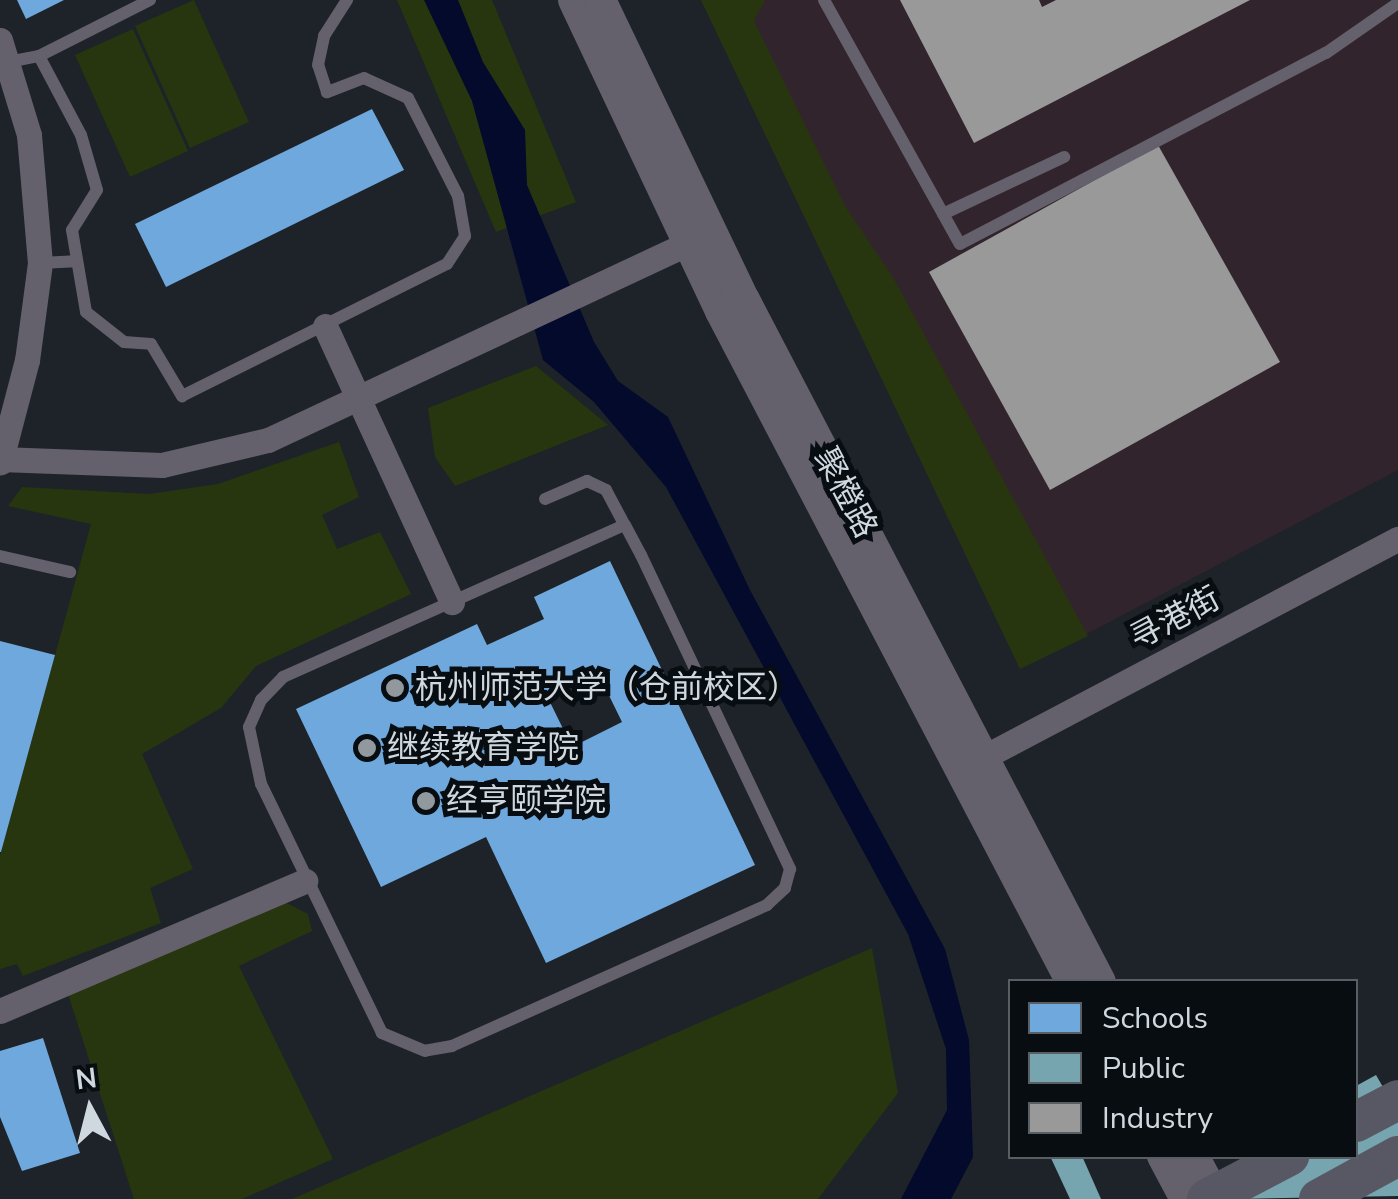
<!DOCTYPE html>
<meta charset="utf-8">
<style>
body{margin:0}
#map{position:relative;width:1398px;height:1199px;overflow:hidden;background:#1d2329;font-family:"Nunito Sans","Noto Sans SC",sans-serif}
div>[style]{position:absolute}
.industrial>*{inset:0;background:#32242c}
.green>*{inset:0;background:#27360e}
.water>*{inset:0;background:#030a2b}
.schools>*{inset:0;background:#6fa8dc}
.public>*{inset:0;background:#76a5af}
.industry>*{inset:0;background:#999}
.service>*{height:12px;margin:-6px;padding:0 6px;transform-origin:6px;border-radius:6px;background:#64606c}
.minor>*{height:25px;margin:-12.5px;padding:0 12.5px;transform-origin:12.5px;border-radius:12.5px;background:#64606c}
.tertiary>*{height:32px;margin:-16px;padding:0 16px;transform-origin:16px;border-radius:16px;background:#64606c}
.primary>*{height:40px;margin:-20px;padding:0 20px;transform-origin:20px;border-radius:20px;background:#585864}
.dots>*{width:28px;height:28px;translate:-50% -50%;box-sizing:border-box;border:5px solid #080d11;border-radius:50%}
span{translate:-50% -50%;white-space:nowrap;text-align:center;line-height:1.15;-webkit-text-stroke:10px #080d11;paint-order:stroke}
.street-label{font-size:32px;color:#d0d8df}
.poi-label{font-size:32px;color:#d0d8df}
.left{translate:0 -50%;text-align:left}
.legend{position:absolute;left:1008px;top:979px;width:350px;height:180px;box-sizing:border-box;background:#080d11;border:2px solid #585e63;margin:0;padding:12px 18px;list-style:none;font-size:30px;color:#d0d8df}
.legend li{display:flex;align-items:center;gap:20px;height:50px}
.legend b{width:50px;border:2px solid #585e63}
.north{position:absolute;left:40px;top:1059px;width:100px;height:100px;-webkit-text-stroke:8px #080d11;paint-order:stroke;rotate:353deg;font-size:28px;font-weight:700;line-height:40px;text-align:center;color:#d0d8df}
.north::after{content:'';display:block;margin:auto;width:35px;height:45px;background:#d0d8df;clip-path:polygon(50% 0,100% 100%,50% 72%,0 100%)}
</style>
<div id="map">
<div class="industrial">
<i style="clip-path:polygon(701px 0,1398px 0,1398px 470px,1020px 669px)"></i>
</div>
<div class="green">
<i style="clip-path:polygon(194px 0,249px 122px,190px 148px,135px 26px)"></i>
<i style="clip-path:polygon(397px 0,492px 0,576px 202px,496px 232px)"></i>
<i style="clip-path:polygon(701px 0,765px 0,754px 21px,845px 206px,894px 279px,1088px 636px,1020px 669px)"></i>
<i style="clip-path:polygon(133px 29px,188px 151px,130px 177px,75px 55px)"></i>
<i style="clip-path:polygon(536px 366px,608px 425px,455px 486px,435px 457px,428px 408px)"></i>
<i style="clip-path:polygon(339px 442px,359px 497px,322px 515px,337px 549px,380px 532px,411px 594px,256px 666px,221px 708px,142px 754px,193px 869px,150px 888px,161px 923px,23px 976px,17px 964px,0 969px,0 856px,91px 524px,8px 506px,22px 487px,149px 494px,218px 484px)"></i>
<i style="clip-path:polygon(285px 902px,308px 914px,312px 931px,239px 966px,333px 1159px,242px 1199px,134px 1199px,68px 994px)"></i>
<i style="clip-path:polygon(872px 948px,898px 1093px,818px 1199px,292px 1199px)"></i>
</div>
<div class="water">
<i style="clip-path:polygon(424px 0,458px 0,483px 62px,525px 130px,527px 185px,594px 342px,618px 381px,668px 417px,750px 590px,945px 949px,969px 1040px,973px 1157px,951px 1199px,901px 1199px,947px 1110px,946px 1049px,908px 934px,666px 487px,594px 402px,543px 360px,472px 101px)"></i>
</div>
<div class="schools">
<i style="clip-path:polygon(17px 0,64px 0,26px 19px)"></i>
<i style="clip-path:polygon(372px 109px,404px 170px,166px 287px,135px 224px)"></i>
<i style="clip-path:polygon(evenodd,610px 561px,755px 865px,546px 963px,486px 837px,381px 887px,296px 709px,477px 624px,487px 645px,544px 619px,534px 597px,610px 561px,597px 671px,622px 722px,572px 747px,547px 696px,597px 671px)"></i>
<i style="clip-path:polygon(0 641px,55px 655px,1px 852px,0 852px)"></i>
<i style="clip-path:polygon(43px 1038px,80px 1153px,22px 1171px,0 1117px,0 1051px)"></i>
</div>
<div class="public">
<i style="clip-path:polygon(1376px 1075px,1398px 1113px,1398px 1196px,1234px 1199px,1313px 1156px,1356px 1156px,1356px 1086px)"></i>
<i style="clip-path:polygon(1050px 1156px,1082px 1156px,1101px 1199px,1070px 1199px)"></i>
</div>
<div class="industry">
<i style="clip-path:polygon(900px 0,1039px 0,1042px 7px,1056px 0,1250px 0,974px 143px)"></i>
<i style="clip-path:polygon(1158px 145px,1280px 362px,1050px 490px,929px 272px)"></i>
</div>
<div class="service">
<i style="left:150px;top:0;width:124px;rotate:153.2deg"></i>
<i style="left:39px;top:56px;width:89px;rotate:62deg"></i>
<i style="left:81px;top:135px;width:57px;rotate:73.8deg"></i>
<i style="left:97px;top:190px;width:47px;rotate:122deg"></i>
<i style="left:72px;top:230px;width:83px;rotate:80.3deg"></i>
<i style="left:86px;top:312px;width:48px;rotate:38.3deg"></i>
<i style="left:124px;top:342px;width:27px;rotate:4deg"></i>
<i style="left:151px;top:344px;width:61px;rotate:59.2deg"></i>
<i style="left:182px;top:396px;width:296px;rotate:-26.5deg"></i>
<i style="left:447px;top:264px;width:33px;rotate:-57deg"></i>
<i style="left:465px;top:236px;width:41px;rotate:-99.9deg"></i>
<i style="left:458px;top:196px;width:110px;rotate:-117deg"></i>
<i style="left:408px;top:98px;width:48px;rotate:-155.6deg"></i>
<i style="left:364px;top:78px;width:40px;rotate:159deg"></i>
<i style="left:327px;top:92px;width:28px;rotate:-108deg"></i>
<i style="left:318px;top:65px;width:30px;rotate:-78deg"></i>
<i style="left:324px;top:36px;width:43px;rotate:-57.4deg"></i>
<i style="left:824px;top:0;width:279px;rotate:60.9deg"></i>
<i style="left:960px;top:244px;width:413px;rotate:-27.6deg"></i>
<i style="left:1326px;top:53px;width:88px;rotate:-34.8deg"></i>
<i style="left:8px;top:62px;width:32px;rotate:-11deg"></i>
<i style="left:943px;top:214px;width:134px;rotate:-25.2deg"></i>
<i style="left:40px;top:263px;width:35px;rotate:-3deg"></i>
<i style="left:545px;top:499px;width:46px;rotate:-23.2deg"></i>
<i style="left:587px;top:481px;width:21px;rotate:25deg"></i>
<i style="left:606px;top:490px;width:40px;rotate:62deg"></i>
<i style="left:625px;top:525px;width:34px;rotate:62deg"></i>
<i style="left:641px;top:555px;width:348px;rotate:64.6deg"></i>
<i style="left:790px;top:869px;width:20px;rotate:105deg"></i>
<i style="left:785px;top:888px;width:25px;rotate:137deg"></i>
<i style="left:767px;top:905px;width:345px;rotate:155.9deg"></i>
<i style="left:452px;top:1046px;width:27px;rotate:170deg"></i>
<i style="left:425px;top:1051px;width:47px;rotate:-157.3deg"></i>
<i style="left:382px;top:1033px;width:277px;rotate:-115.9deg"></i>
<i style="left:261px;top:784px;width:58px;rotate:-101.9deg"></i>
<i style="left:249px;top:727px;width:30px;rotate:-66deg"></i>
<i style="left:261px;top:700px;width:32px;rotate:-46deg"></i>
<i style="left:283px;top:677px;width:374px;rotate:-24deg"></i>
<i style="left:0;top:556px;width:72px;rotate:12.9deg"></i>
</div>
<div class="minor">
<i style="left:0;top:40px;width:99px;rotate:73deg"></i>
<i style="left:29px;top:135px;width:128px;rotate:85.1deg"></i>
<i style="left:40px;top:263px;width:98px;rotate:97.6deg"></i>
<i style="left:27px;top:360px;width:106px;rotate:104.7deg"></i>
<i style="left:325px;top:326px;width:304px;rotate:65.3deg"></i>
<i style="left:0;top:459px;width:162px;rotate:2.1deg"></i>
<i style="left:162px;top:465px;width:109px;rotate:-13.3deg"></i>
<i style="left:268px;top:440px;width:479px;rotate:-25.1deg"></i>
<i style="left:982px;top:758px;width:470px;rotate:-27.8deg"></i>
<i style="left:0;top:1011px;width:332px;rotate:-23.1deg"></i>
</div>
<div class="tertiary">
<i style="left:574px;top:0;width:344px;rotate:64.7deg"></i>
<i style="left:721px;top:311px;width:757px;rotate:62.39deg"></i>
<i style="left:600px;top:0;width:333px;rotate:64.4deg"></i>
<i style="left:744px;top:300px;width:769px;rotate:62.44deg"></i>
<i style="left:1163px;top:1156px;width:49px;rotate:61.9deg"></i>
<i style="left:1193px;top:1156px;width:49px;rotate:61.9deg"></i>
</div>
<div class="primary">
<i style="left:1356px;top:1122px;width:47px;rotate:-27.6deg"></i>
<i style="left:1207px;top:1199px;width:93px;rotate:-27.7deg"></i>
<i style="left:1319px;top:1199px;width:90px;rotate:-28.6deg"></i>
</div>
<div class="dots">
<i style="left:395px;top:688px;background:#91999f"></i>
<i style="left:367px;top:748px;background:#91999f"></i>
<i style="left:426px;top:801px;background:#91999f"></i>
</div>
<div class="street-label">
<span style="left:845px;top:493px;rotate:62deg">聚橙路</span>
<span style="left:1175px;top:619px;rotate:-28deg">寻港街</span>
</div>
<div class="poi-label">
<span class="left" style="left:415px;top:688px">杭州师范大学（仓前校区）</span>
<span class="left" style="left:387px;top:748px">继续教育学院</span>
<span class="left" style="left:446px;top:801px">经亨颐学院</span>
</div>
<ul class="legend">
<li><b style="height:28px;background:#6fa8dc"></b>Schools</li>
<li><b style="height:28px;background:#76a5af"></b>Public</li>
<li><b style="height:28px;background:#999"></b>Industry</li>
</ul>
<div class="north">N</div>
</div>
